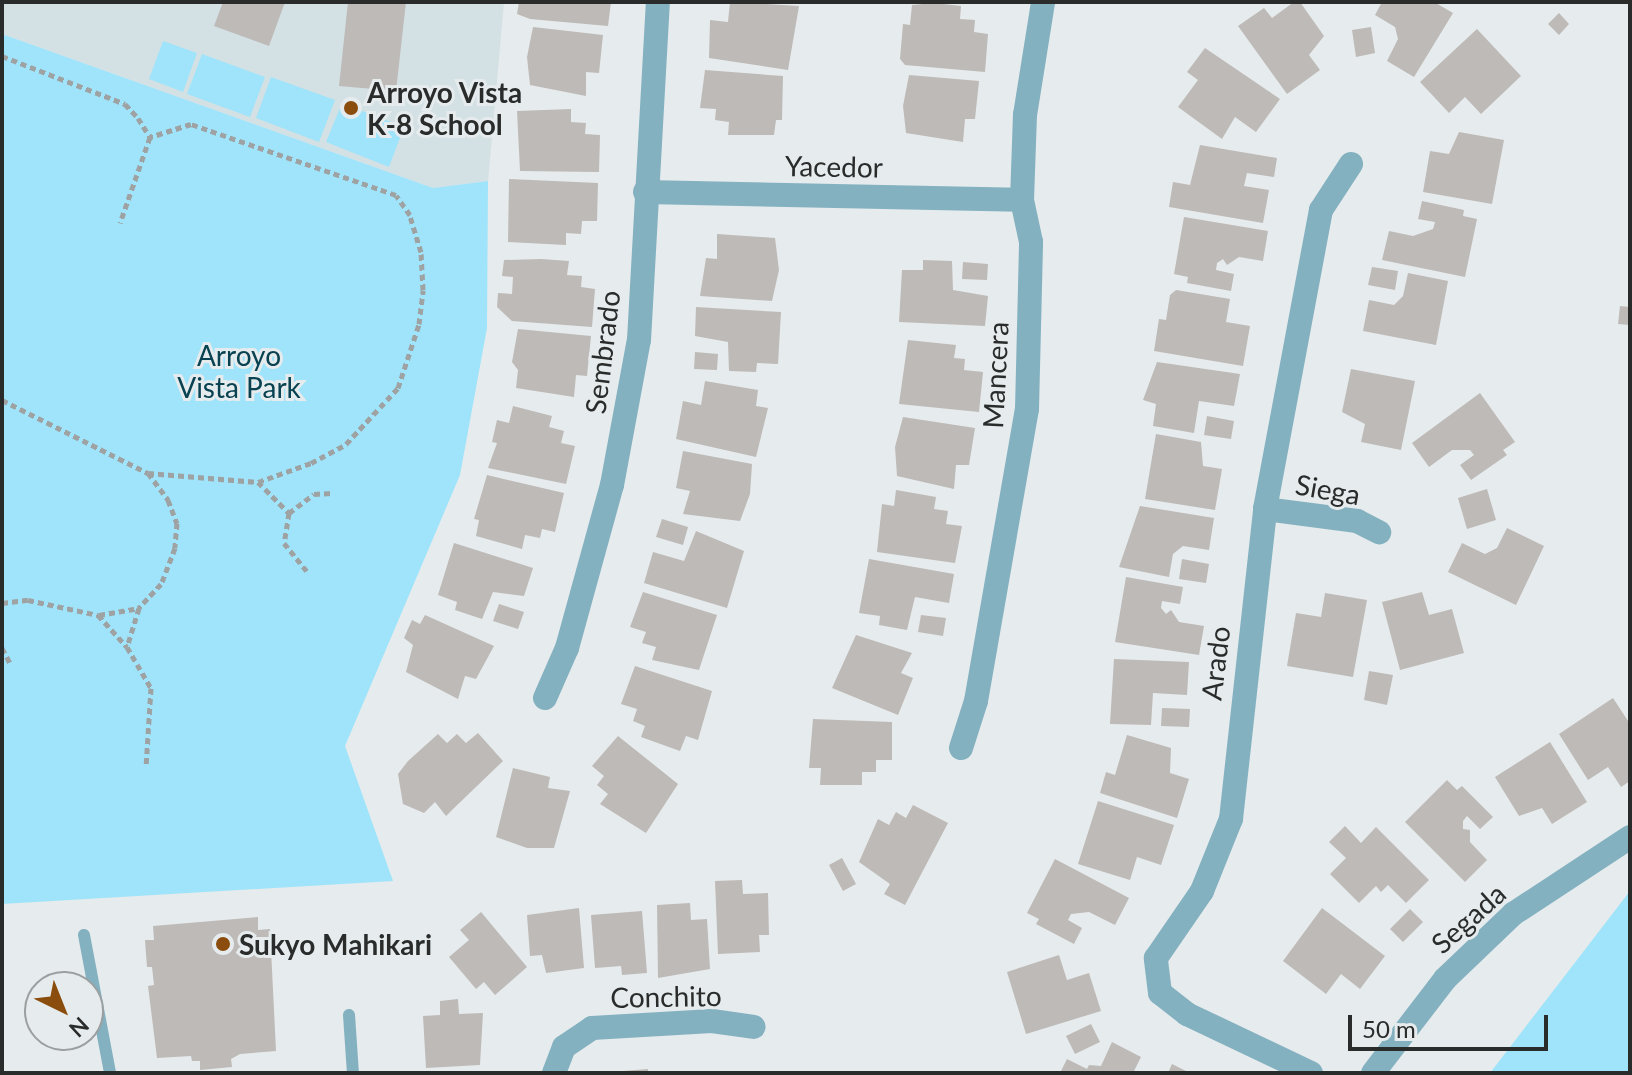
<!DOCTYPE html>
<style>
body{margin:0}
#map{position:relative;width:1632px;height:1075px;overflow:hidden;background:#e6ebed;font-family:Lato,sans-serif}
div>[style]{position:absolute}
.built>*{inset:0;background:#d3e0e4}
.green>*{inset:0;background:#9fe4fa}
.building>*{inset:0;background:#bebab7}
.path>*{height:5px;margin-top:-2.5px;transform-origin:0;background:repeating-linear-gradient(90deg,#9ea2a3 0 6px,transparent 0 10px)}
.lane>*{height:12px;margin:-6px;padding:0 6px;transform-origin:6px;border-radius:6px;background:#83b1c0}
.street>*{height:24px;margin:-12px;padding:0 12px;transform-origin:12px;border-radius:12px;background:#83b1c0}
.dots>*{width:22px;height:22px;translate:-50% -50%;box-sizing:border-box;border:4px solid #e6ebed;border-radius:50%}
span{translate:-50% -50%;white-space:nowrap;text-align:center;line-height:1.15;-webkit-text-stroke:6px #e6ebed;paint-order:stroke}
.poi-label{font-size:28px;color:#2a2c2c;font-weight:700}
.left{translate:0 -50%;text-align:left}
.street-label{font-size:28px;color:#2a2c2c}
.park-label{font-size:28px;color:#094351}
.frame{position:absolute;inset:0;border:4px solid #2a2c2c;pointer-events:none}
.north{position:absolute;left:24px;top:971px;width:80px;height:80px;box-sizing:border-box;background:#e6ebed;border:2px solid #9b9fa0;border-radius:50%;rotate:137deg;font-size:22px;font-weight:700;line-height:32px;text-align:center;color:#2a2c2c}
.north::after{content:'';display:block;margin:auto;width:28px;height:36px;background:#8a4d0d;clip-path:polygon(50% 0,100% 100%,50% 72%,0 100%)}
.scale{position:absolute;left:1348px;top:1015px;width:200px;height:36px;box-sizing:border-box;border:4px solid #2a2c2c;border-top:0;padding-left:10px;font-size:24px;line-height:28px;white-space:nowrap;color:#2a2c2c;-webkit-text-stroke:6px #e6ebed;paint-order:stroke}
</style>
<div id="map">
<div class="built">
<i style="clip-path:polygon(2px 2px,504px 2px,488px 181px,433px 188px,2px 34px)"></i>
</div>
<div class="green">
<i style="clip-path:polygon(2px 34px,433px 188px,488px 181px,487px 328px,460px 475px,345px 746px,393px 881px,2px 904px)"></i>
<i style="clip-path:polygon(163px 41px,197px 53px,183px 92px,149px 79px)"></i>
<i style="clip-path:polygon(202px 54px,265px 77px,250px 117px,187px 94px)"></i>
<i style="clip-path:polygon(271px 77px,335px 100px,319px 142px,256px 118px)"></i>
<i style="clip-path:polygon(342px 103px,404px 127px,389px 167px,326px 142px)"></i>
<i style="clip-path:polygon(1630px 891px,1630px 1073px,1490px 1073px)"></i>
</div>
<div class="building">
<i style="clip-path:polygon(223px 2px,285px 2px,269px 46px,214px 26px)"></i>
<i style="clip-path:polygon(348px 2px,406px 2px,396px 91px,339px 86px)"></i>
<i style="clip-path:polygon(519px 2px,611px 2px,608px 26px,530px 19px,517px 14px)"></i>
<i style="clip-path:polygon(730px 2px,799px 6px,788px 70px,709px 58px,710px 20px,728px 22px)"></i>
<i style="clip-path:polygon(1294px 2px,1300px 2px,1324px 36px,1309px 55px,1320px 70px,1287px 94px,1238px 26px,1264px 8px,1272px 18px)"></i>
<i style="clip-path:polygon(1382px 2px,1434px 2px,1453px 13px,1414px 77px,1387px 61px,1398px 39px,1395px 27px,1375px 15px)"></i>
<i style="clip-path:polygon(934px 3px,961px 6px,960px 19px,975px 20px,974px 32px,988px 34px,985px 72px,905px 65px,900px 59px,903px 24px,910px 25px,912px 5px)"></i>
<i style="clip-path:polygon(1559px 13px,1569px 24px,1559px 35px,1548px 24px)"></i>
<i style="clip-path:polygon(533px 27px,603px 35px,599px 73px,586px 72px,586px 96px,530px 85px,527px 57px)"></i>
<i style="clip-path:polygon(1371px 27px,1375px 53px,1356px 57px,1352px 30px)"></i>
<i style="clip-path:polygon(1477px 29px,1521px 76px,1481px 114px,1465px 97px,1449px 113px,1420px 82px)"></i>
<i style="clip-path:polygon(1205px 48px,1280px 99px,1256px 132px,1235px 117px,1222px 139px,1178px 107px,1198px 80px,1187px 72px)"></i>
<i style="clip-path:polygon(705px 70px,783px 76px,782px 120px,776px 120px,774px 135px,728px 135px,729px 122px,715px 120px,716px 109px,700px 108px)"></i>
<i style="clip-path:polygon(909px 75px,979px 81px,975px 119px,965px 119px,963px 142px,906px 133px,903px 106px)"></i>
<i style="clip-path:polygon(571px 109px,571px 122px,586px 123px,585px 134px,600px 135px,599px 172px,520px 171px,517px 111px)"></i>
<i style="clip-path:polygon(1459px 132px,1504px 140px,1492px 204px,1423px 192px,1430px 151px,1449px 154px)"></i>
<i style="clip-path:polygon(1200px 145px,1277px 158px,1274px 177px,1247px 173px,1244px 186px,1269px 190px,1263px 223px,1169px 207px,1173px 182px,1190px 185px)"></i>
<i style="clip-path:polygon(509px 179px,598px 183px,597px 221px,582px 221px,581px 234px,566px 233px,566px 245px,508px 242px)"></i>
<i style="clip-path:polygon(1422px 201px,1464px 210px,1463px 216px,1477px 219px,1465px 277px,1382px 260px,1389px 231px,1413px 236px,1433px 229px,1435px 222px,1418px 219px)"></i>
<i style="clip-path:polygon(1184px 217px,1268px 231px,1263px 261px,1239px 257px,1227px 265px,1223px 259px,1217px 263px,1216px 270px,1234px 274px,1231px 291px,1187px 283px,1188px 277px,1174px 274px)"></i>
<i style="clip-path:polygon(717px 234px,775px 238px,779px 270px,772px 301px,700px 296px,706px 258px,717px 259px)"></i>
<i style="clip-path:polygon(541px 259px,569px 261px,567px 275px,582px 276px,581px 287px,595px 289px,592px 327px,512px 321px,497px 307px,498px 293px,512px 294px,513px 277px,502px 276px,504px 260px)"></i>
<i style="clip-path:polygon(923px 260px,952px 261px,953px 290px,988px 296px,985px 326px,899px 322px,902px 270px,923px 270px)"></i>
<i style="clip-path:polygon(963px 262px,988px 264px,987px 280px,962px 279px)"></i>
<i style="clip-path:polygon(1372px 267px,1398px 271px,1395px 290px,1368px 285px)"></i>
<i style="clip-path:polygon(1408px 273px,1448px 281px,1436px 345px,1363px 331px,1369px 300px,1394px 305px,1403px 296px)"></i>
<i style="clip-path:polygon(1176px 290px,1230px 299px,1226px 322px,1250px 326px,1243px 366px,1154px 351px,1159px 319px,1166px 320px,1170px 295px)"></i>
<i style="clip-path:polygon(1620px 306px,1630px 307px,1630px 325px,1618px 324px)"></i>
<i style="clip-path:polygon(696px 307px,781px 312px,778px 364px,757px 363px,756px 372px,729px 371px,728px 342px,695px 336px)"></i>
<i style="clip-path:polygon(518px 329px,591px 336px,587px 376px,576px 375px,574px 397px,516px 388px,518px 370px,512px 362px)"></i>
<i style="clip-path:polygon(908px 340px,956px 345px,954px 358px,965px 359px,964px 370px,983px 372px,979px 412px,899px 404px)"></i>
<i style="clip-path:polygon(695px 352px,718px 354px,717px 370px,694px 369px)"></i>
<i style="clip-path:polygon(1157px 362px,1240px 374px,1234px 406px,1199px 401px,1194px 433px,1153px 426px,1156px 404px,1143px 400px)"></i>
<i style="clip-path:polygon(1351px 369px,1415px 381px,1401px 450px,1361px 442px,1365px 424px,1342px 412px)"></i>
<i style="clip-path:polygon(705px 381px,758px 390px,756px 406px,768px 408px,756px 457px,676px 439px,683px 401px,701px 405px)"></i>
<i style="clip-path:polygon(1480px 393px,1515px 442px,1503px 450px,1507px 455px,1471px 480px,1460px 465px,1474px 455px,1470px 450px,1452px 450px,1429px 467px,1412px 443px)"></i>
<i style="clip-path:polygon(513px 406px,552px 416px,549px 427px,564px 431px,561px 443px,575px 446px,566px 484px,488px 468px,497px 443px,492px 442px,497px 420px,509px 423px)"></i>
<i style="clip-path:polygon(1207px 416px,1234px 421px,1231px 439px,1204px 435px)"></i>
<i style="clip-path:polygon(903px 417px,975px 428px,969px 465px,956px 465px,954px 489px,897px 476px,895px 447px)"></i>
<i style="clip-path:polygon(1156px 434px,1201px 442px,1203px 466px,1222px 469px,1215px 510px,1145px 499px)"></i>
<i style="clip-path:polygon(683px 451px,752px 464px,750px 494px,740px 521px,683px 514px,690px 491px,676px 488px)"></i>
<i style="clip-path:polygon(487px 475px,564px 493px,555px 532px,542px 529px,540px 538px,525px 535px,522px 549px,476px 536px,479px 520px,474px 519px)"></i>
<i style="clip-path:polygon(1487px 489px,1496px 520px,1467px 529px,1458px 498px)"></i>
<i style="clip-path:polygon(896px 490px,936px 497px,934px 509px,948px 511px,946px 524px,962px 526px,955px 563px,877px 552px,882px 504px,894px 506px)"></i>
<i style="clip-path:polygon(1140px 506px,1214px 518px,1209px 550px,1183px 546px,1173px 554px,1169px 577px,1119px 567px)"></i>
<i style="clip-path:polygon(662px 519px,688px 527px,683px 545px,656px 537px)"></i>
<i style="clip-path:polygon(1507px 528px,1544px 546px,1516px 605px,1448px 572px,1462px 543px,1485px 554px,1497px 548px)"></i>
<i style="clip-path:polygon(696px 531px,744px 551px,727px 608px,644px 583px,653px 552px,684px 561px)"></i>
<i style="clip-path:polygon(454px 543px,533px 568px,524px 596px,493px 592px,482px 619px,455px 610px,457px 602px,438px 595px)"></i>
<i style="clip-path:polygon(869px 559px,954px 574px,949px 603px,915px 597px,907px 630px,879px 625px,880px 616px,859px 613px)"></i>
<i style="clip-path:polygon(1182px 559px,1209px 564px,1206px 583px,1179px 579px)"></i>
<i style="clip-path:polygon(1126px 577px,1183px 587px,1180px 604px,1162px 601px,1161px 608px,1166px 614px,1171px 610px,1179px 622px,1204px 626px,1199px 655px,1115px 642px)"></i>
<i style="clip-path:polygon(643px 592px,717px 615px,699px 670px,652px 660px,656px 647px,642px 643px,646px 632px,630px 627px)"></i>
<i style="clip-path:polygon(1422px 592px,1429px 615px,1452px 609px,1464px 653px,1400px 670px,1382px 602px)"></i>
<i style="clip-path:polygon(1325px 593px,1367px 600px,1353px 677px,1287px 666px,1296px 613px,1321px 617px)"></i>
<i style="clip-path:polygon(499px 604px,524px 612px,518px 629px,493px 621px)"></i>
<i style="clip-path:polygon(425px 615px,494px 646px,476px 679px,465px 676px,458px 699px,406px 672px,413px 645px,404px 638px,412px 620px,420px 624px)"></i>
<i style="clip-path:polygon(921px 615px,946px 618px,943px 636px,918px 632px)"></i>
<i style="clip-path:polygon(856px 635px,912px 653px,901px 673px,913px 678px,898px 715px,832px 688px)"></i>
<i style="clip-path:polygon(1114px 659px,1189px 662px,1187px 695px,1153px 693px,1151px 725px,1110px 724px)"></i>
<i style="clip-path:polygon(635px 666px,712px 691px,698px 740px,686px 736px,680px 751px,641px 737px,645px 726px,633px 721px,637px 709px,621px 704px)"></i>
<i style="clip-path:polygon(1369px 671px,1393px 675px,1387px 705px,1364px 700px)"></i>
<i style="clip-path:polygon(1613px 698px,1630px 724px,1630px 781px,1621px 787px,1608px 767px,1588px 780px,1559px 734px)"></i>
<i style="clip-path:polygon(1162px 708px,1190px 709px,1189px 727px,1161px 726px)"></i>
<i style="clip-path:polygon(813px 719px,892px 722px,892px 760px,876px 760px,876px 772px,862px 772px,862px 785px,820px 785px,821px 768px,809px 768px)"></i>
<i style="clip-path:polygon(478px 733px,503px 761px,452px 810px,446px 816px,435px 802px,424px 813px,403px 804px,398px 774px,408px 761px,438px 734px,447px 743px,457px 734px,466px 743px)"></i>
<i style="clip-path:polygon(1127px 735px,1171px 748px,1170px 773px,1189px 779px,1177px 818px,1100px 793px,1106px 772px,1115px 775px)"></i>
<i style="clip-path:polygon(618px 736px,678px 784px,646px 833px,600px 804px,608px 794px,597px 785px,604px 776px,592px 766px)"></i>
<i style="clip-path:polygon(1550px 742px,1587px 802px,1552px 824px,1542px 808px,1519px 816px,1495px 777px)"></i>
<i style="clip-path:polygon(513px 768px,550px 777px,548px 788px,570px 791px,554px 848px,527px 848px,496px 837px)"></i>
<i style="clip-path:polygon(1447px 780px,1457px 790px,1462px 786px,1493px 817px,1480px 829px,1467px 816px,1463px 821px,1463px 829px,1470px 830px,1470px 842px,1487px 860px,1465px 882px,1405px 822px)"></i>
<i style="clip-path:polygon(1098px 801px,1174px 825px,1161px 865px,1137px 857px,1130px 880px,1078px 864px)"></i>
<i style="clip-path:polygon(913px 805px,948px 823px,905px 905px,884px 894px,890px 884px,859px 862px,878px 819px,889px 825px,896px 812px,906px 818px)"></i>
<i style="clip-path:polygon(1345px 826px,1361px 843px,1376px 827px,1429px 880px,1406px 903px,1388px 885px,1381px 892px,1376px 886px,1359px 903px,1330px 874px,1346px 858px,1329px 842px)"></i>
<i style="clip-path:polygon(842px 858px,856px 884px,843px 891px,829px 865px)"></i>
<i style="clip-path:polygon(1055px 859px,1129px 898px,1115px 925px,1089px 912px,1071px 914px,1068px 920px,1082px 928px,1074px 944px,1036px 924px,1039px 919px,1027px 913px)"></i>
<i style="clip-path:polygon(742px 880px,743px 894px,768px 893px,769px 935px,759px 935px,760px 952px,718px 954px,715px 881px)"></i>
<i style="clip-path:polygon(690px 903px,691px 920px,707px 919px,710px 969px,658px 978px,657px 905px)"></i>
<i style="clip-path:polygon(579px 908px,584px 968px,546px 973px,542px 955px,530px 956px,527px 915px)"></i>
<i style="clip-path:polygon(1322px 908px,1385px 956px,1360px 989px,1341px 974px,1326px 994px,1283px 961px)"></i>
<i style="clip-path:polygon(1410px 909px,1423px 922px,1403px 942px,1390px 929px)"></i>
<i style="clip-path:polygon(642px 911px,647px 973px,622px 975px,621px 966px,595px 968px,591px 915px)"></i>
<i style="clip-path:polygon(481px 912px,527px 967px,495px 995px,484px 982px,476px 989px,449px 957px,469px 940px,460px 930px)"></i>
<i style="clip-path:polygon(258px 917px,258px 930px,270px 929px,276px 1051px,240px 1054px,231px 1059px,232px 1067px,200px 1070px,200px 1061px,192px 1061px,191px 1056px,157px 1058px,148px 986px,154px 985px,152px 967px,147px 967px,145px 940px,154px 940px,153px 926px)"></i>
<i style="clip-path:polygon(1059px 955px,1067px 980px,1089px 973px,1101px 1011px,1026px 1034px,1007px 972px)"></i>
<i style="clip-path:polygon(458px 999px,459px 1014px,483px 1013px,480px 1065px,426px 1068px,423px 1016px,440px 1015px,440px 1001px)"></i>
<i style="clip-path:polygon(1091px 1024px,1100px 1042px,1075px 1054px,1066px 1036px)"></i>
<i style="clip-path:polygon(1112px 1042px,1141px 1057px,1133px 1073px,1060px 1073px,1067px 1059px,1087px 1069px,1089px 1065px,1101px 1066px)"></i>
<i style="clip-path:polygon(1172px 1064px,1190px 1073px,1168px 1073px)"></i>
<i style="clip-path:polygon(648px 1069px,648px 1073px,623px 1073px,623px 1071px)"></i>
</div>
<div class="path">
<i style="left:2px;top:56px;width:132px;rotate:21.3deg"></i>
<i style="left:125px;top:104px;width:19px;rotate:47deg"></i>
<i style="left:138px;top:118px;width:22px;rotate:58deg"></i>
<i style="left:150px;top:137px;width:91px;rotate:109.2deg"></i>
<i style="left:2px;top:400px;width:163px;rotate:26.6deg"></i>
<i style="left:148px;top:473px;width:34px;rotate:53deg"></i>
<i style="left:168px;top:500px;width:25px;rotate:69deg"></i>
<i style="left:177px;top:523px;width:25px;rotate:95deg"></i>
<i style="left:175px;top:548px;width:39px;rotate:111deg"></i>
<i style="left:161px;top:584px;width:33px;rotate:133deg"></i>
<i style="left:148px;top:473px;width:110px;rotate:4.7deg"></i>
<i style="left:258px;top:482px;width:56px;rotate:-19.7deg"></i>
<i style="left:311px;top:463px;width:40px;rotate:-28deg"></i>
<i style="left:346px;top:444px;width:76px;rotate:-47.1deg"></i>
<i style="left:398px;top:388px;width:67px;rotate:-71.8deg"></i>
<i style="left:419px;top:324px;width:34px;rotate:-83deg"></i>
<i style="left:423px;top:290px;width:38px;rotate:-93deg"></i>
<i style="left:421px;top:252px;width:39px;rotate:-107deg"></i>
<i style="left:410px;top:215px;width:24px;rotate:-125deg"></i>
<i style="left:396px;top:195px;width:217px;rotate:-160.9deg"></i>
<i style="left:191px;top:124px;width:43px;rotate:162.4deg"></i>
<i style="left:258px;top:482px;width:44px;rotate:45deg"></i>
<i style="left:289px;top:513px;width:30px;rotate:99deg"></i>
<i style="left:284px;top:543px;width:36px;rotate:51deg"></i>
<i style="left:289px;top:513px;width:31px;rotate:-37deg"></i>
<i style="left:314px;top:494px;width:18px;rotate:-3deg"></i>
<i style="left:2px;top:603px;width:26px;rotate:-7deg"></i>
<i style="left:28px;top:600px;width:72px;rotate:12.1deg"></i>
<i style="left:98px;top:615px;width:43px;rotate:47.8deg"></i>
<i style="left:127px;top:647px;width:48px;rotate:59.7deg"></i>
<i style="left:151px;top:688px;width:79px;rotate:93.6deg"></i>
<i style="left:99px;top:615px;width:41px;rotate:-9.9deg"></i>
<i style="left:139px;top:608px;width:41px;rotate:107.1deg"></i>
<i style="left:2px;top:648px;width:17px;rotate:62deg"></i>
</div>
<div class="lane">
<i style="left:84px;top:935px;width:140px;rotate:79.3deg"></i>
<i style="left:349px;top:1015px;width:58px;rotate:86.1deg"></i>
</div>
<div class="street">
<i style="left:645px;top:192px;width:377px;rotate:1.2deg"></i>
<i style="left:1265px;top:509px;width:93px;rotate:7.4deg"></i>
<i style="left:1357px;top:521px;width:25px;rotate:27deg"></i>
<i style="left:545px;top:698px;width:55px;rotate:-66.3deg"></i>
<i style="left:567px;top:648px;width:169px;rotate:-74.6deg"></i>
<i style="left:612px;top:485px;width:147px;rotate:-79.5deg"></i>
<i style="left:639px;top:340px;width:339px;rotate:-86.8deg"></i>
<i style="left:961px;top:748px;width:49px;rotate:-72.3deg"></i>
<i style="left:976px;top:701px;width:296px;rotate:-80.1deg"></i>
<i style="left:1027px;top:409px;width:167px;rotate:-88.6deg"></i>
<i style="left:1031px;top:242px;width:43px;rotate:-102.1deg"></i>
<i style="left:1022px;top:200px;width:85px;rotate:-88deg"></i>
<i style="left:1025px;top:115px;width:114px;rotate:-80.9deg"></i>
<i style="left:554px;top:1073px;width:28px;rotate:-69deg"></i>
<i style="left:564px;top:1047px;width:34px;rotate:-34deg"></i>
<i style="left:592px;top:1028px;width:120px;rotate:-3.3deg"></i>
<i style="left:712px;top:1021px;width:42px;rotate:8.1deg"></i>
<i style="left:1311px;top:1073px;width:137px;rotate:-154.6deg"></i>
<i style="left:1187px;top:1014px;width:34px;rotate:-142deg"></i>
<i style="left:1160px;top:993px;width:35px;rotate:-97deg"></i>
<i style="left:1156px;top:958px;width:81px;rotate:-55.5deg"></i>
<i style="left:1202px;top:891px;width:78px;rotate:-68.1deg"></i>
<i style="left:1231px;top:819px;width:312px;rotate:-83.7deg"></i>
<i style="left:1265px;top:509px;width:304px;rotate:-79.4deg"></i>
<i style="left:1321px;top:210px;width:55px;rotate:-56.9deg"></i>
<i style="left:1373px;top:1073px;width:118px;rotate:-52.5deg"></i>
<i style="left:1445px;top:979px;width:94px;rotate:-43.7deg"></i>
<i style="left:1513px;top:914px;width:140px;rotate:-33.3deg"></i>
</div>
<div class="dots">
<i style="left:351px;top:108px;background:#8a4d0d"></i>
<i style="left:223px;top:944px;background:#8a4d0d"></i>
</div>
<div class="poi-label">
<span class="left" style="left:367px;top:108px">Arroyo Vista<br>K-8 School</span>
<span class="left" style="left:239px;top:944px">Sukyo Mahikari</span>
</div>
<div class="street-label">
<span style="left:834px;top:166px;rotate:1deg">Yacedor</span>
<span style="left:602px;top:352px;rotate:-83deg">Sembrado</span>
<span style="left:995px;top:375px;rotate:-87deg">Mancera</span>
<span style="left:1328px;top:489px;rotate:10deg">Siega</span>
<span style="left:1215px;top:663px;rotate:-83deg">Arado</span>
<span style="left:1468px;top:918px;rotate:-42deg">Segada</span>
<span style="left:666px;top:996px;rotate:-1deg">Conchito</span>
</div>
<div class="park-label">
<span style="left:239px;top:371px">Arroyo<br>Vista Park</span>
</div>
<div class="frame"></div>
<div class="north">N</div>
<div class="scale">50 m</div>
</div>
